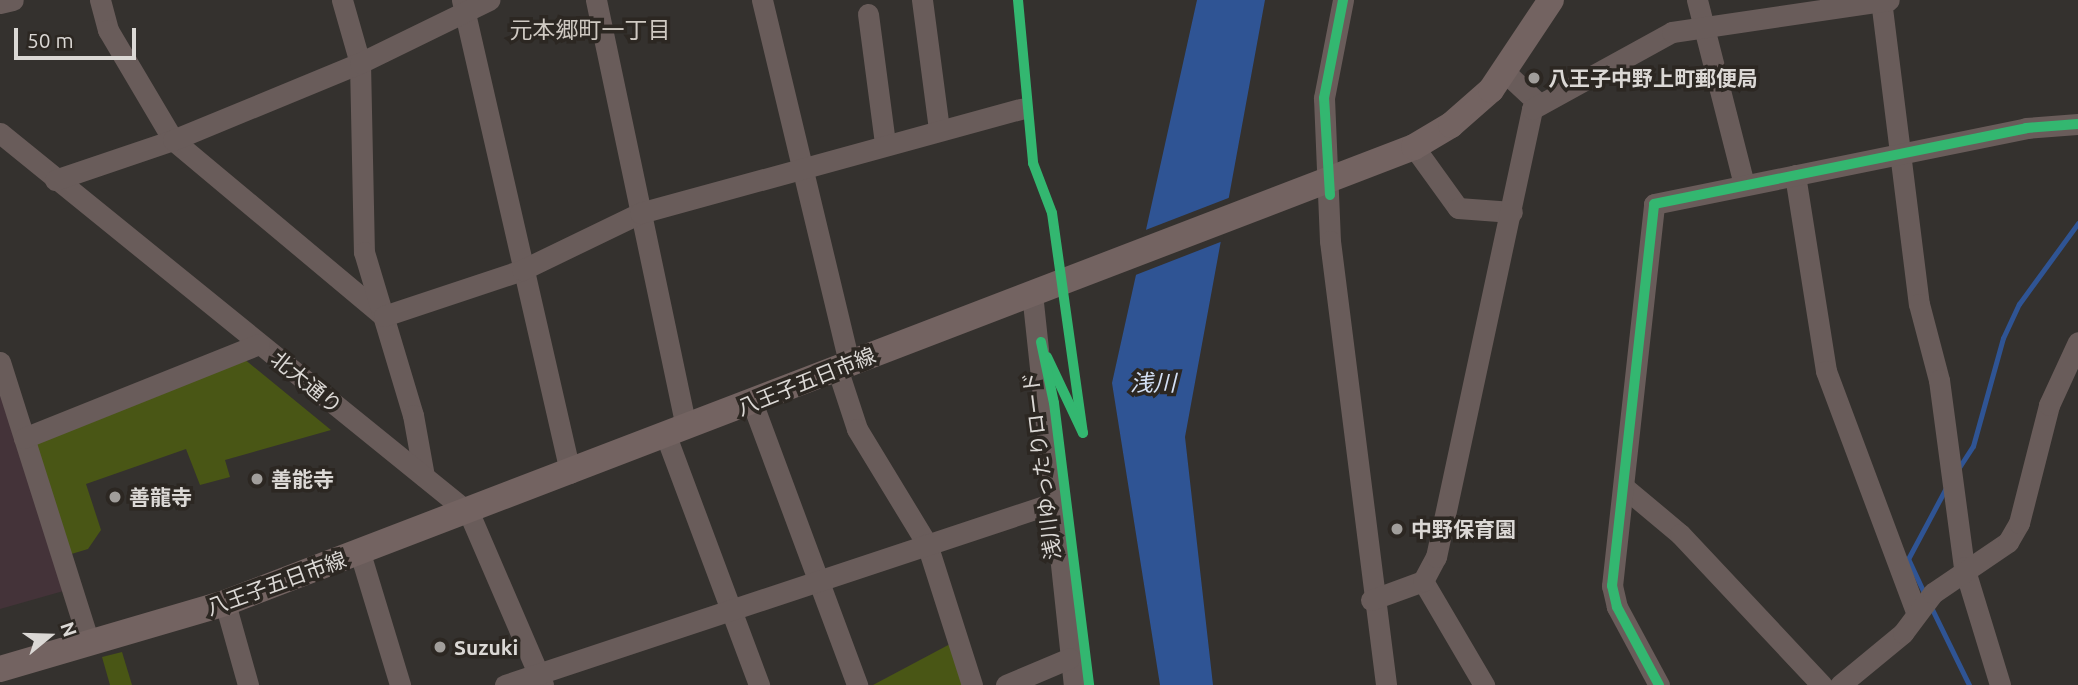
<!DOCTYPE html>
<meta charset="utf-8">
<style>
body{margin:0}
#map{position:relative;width:2078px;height:685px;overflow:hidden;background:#34312e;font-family:Ubuntu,"Noto Sans JP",sans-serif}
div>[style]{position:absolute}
.education>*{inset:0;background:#443339}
.green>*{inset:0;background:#495615}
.water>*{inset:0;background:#2f5494}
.pier>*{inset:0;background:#34312e}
.stream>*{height:5px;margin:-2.5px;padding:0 2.5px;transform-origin:2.5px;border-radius:2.5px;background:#2f5494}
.minor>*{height:21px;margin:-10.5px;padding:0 10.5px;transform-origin:10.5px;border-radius:10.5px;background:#695c5a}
.major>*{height:26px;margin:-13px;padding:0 13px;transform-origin:13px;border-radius:13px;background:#736361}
.cycleway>*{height:10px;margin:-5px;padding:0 5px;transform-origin:5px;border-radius:5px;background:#33b770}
.dots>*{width:19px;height:19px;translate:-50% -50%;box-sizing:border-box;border:4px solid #2c2722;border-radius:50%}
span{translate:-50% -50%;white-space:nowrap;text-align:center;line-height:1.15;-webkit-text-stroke:7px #2c2722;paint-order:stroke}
.poi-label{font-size:21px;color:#dbd8d5;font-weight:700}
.left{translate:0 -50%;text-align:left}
.street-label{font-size:21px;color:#dbd8d5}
.neighbourhood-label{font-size:23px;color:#cfc9c2}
.water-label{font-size:23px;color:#d3dff4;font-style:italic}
.north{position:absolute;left:14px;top:601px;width:70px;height:70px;-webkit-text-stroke:5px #2c2722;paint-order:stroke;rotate:71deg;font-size:19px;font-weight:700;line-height:28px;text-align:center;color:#dbd8d5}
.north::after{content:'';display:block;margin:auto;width:24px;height:32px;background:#dbd8d5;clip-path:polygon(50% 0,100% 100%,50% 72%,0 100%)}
.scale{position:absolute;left:14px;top:28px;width:122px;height:32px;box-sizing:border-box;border:4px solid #dbd8d5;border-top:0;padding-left:9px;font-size:21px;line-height:24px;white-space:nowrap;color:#dbd8d5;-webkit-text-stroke:5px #2c2722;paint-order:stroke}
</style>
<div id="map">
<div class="education">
<div style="clip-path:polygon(0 381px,67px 590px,0 609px)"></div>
</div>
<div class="green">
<div style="clip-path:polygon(243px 358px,331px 430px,225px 460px,230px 477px,200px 485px,186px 449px,86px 484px,101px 530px,88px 549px,68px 555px,33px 452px,39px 438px)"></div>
<div style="clip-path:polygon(952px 643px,965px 685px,873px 685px)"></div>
<div style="clip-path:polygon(122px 652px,132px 685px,110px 685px,102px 657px)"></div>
</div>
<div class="water">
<div style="clip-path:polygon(1197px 0,1265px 0,1185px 437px,1213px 685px,1160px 685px,1112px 383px)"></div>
</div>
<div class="pier">
<div style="clip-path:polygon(1231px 197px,1223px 241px,1133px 276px,1143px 231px)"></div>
</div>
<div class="stream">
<div style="left:1958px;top:469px;width:27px;rotate:-57deg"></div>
<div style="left:1973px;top:446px;width:112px;rotate:-74.5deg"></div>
<div style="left:2003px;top:338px;width:38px;rotate:-65deg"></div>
<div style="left:2019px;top:304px;width:100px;rotate:-53.9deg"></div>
<div style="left:1925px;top:595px;width:40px;rotate:-115deg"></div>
<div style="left:1908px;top:559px;width:83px;rotate:-61.9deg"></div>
<div style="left:1931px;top:607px;width:87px;rotate:64deg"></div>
</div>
<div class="minor">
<div style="left:100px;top:0;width:31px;rotate:75deg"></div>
<div style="left:108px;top:30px;width:128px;rotate:59.4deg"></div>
<div style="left:173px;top:140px;width:273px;rotate:39.9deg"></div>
<div style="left:342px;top:0;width:66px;rotate:74.1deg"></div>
<div style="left:360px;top:63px;width:189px;rotate:88.8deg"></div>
<div style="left:364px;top:252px;width:170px;rotate:73.3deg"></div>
<div style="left:413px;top:415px;width:62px;rotate:79.8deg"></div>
<div style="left:462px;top:0;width:485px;rotate:77.1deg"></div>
<div style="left:596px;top:0;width:437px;rotate:78.1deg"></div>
<div style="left:762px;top:0;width:372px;rotate:76.5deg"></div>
<div style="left:922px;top:0;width:130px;rotate:82.5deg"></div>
<div style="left:1343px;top:0;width:100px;rotate:101deg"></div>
<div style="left:1324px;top:98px;width:143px;rotate:87.6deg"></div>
<div style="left:1330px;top:241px;width:448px;rotate:82.8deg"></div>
<div style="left:1697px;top:0;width:191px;rotate:75.7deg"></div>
<div style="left:1881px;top:0;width:306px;rotate:82.9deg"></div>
<div style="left:1919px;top:304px;width:79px;rotate:75.3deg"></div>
<div style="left:1939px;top:380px;width:189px;rotate:82.4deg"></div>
<div style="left:1964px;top:567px;width:123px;rotate:73deg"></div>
<div style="left:0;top:3px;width:13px;rotate:-13deg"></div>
<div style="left:868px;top:14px;width:131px;rotate:82.5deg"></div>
<div style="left:1506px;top:73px;width:44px;rotate:43.2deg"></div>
<div style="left:0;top:133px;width:604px;rotate:39.02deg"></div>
<div style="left:469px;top:513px;width:187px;rotate:66.7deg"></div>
<div style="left:1414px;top:147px;width:75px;rotate:54.2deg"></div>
<div style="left:1458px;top:208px;width:54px;rotate:4.2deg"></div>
<div style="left:1795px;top:175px;width:198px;rotate:81deg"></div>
<div style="left:1826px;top:371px;width:259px;rotate:69.5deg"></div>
<div style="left:55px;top:180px;width:125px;rotate:-18.7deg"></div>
<div style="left:173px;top:140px;width:202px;rotate:-22.4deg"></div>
<div style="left:360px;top:63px;width:144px;rotate:-26deg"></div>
<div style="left:1032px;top:293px;width:394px;rotate:83.9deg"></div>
<div style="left:384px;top:316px;width:145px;rotate:-18.4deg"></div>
<div style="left:522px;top:270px;width:131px;rotate:-25.8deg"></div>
<div style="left:640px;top:213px;width:395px;rotate:-15.3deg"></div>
<div style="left:0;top:362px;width:294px;rotate:72.4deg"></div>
<div style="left:837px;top:368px;width:64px;rotate:71.8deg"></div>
<div style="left:857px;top:429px;width:135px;rotate:58.7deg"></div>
<div style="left:927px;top:544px;width:148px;rotate:72.3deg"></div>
<div style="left:752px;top:402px;width:302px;rotate:69.6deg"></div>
<div style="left:666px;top:436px;width:266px;rotate:69.5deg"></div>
<div style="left:24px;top:438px;width:253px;rotate:-21.8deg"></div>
<div style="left:1625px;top:488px;width:72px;rotate:39.9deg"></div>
<div style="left:1680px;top:534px;width:207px;rotate:46.8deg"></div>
<div style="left:360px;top:553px;width:138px;rotate:73.1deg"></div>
<div style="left:1423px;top:581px;width:121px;rotate:59.6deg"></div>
<div style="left:1371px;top:600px;width:55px;rotate:-20.1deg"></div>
<div style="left:1423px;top:581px;width:27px;rotate:-62deg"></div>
<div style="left:1436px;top:557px;width:458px;rotate:-77.9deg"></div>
<div style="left:1532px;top:109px;width:160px;rotate:-28.8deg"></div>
<div style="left:1672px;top:32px;width:219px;rotate:-8.4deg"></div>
<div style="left:225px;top:603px;width:85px;rotate:74.3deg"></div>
<div style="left:505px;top:685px;width:577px;rotate:-18.37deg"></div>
<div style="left:1006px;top:685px;width:69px;rotate:-22.9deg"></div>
<div style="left:1659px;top:685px;width:89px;rotate:-118.3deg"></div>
<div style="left:1617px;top:607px;width:22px;rotate:-103deg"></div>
<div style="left:1612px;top:586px;width:384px;rotate:-83.7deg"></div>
<div style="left:1654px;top:204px;width:380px;rotate:-11.5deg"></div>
<div style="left:2026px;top:128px;width:52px;rotate:-4.4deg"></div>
<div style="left:1840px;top:685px;width:82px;rotate:-39.5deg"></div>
<div style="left:1903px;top:633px;width:50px;rotate:-53.1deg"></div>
<div style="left:1933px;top:593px;width:91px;rotate:-34.2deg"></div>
<div style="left:2008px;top:542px;width:22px;rotate:-60deg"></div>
<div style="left:2019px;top:523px;width:122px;rotate:-75.7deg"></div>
<div style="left:2049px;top:405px;width:69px;rotate:-65.3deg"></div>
</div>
<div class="major">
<div style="left:0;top:669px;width:234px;rotate:-16.3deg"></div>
<div style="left:225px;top:603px;width:1273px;rotate:-20.98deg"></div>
<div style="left:1414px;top:147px;width:43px;rotate:-30.7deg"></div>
<div style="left:1451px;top:125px;width:53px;rotate:-41.2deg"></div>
<div style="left:1491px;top:90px;width:108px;rotate:-56.3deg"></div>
</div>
<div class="cycleway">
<div style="left:1018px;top:0;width:164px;rotate:84.7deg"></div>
<div style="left:1033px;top:163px;width:53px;rotate:69.2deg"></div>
<div style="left:1052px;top:213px;width:222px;rotate:82deg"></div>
<div style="left:1083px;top:433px;width:84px;rotate:-115.3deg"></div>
<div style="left:1330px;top:195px;width:97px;rotate:-93.5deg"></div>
<div style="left:1324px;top:98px;width:100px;rotate:-79deg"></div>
<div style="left:1041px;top:342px;width:62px;rotate:78deg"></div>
<div style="left:1054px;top:403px;width:284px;rotate:82.9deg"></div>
<div style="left:1659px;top:685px;width:89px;rotate:-118.3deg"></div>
<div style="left:1617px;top:607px;width:22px;rotate:-103deg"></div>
<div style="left:1612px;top:586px;width:384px;rotate:-83.7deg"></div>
<div style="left:1654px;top:204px;width:380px;rotate:-11.5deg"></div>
<div style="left:2026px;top:128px;width:52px;rotate:-4.4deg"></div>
</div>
<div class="dots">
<div style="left:1534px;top:78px;background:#a19e9b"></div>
<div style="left:257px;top:479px;background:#a19e9b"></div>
<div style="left:115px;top:497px;background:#a19e9b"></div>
<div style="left:1397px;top:529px;background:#a19e9b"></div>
<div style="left:440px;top:647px;background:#a19e9b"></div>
</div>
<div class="poi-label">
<span class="left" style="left:1548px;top:78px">八王子中野上町郵便局</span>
<span class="left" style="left:271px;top:479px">善能寺</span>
<span class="left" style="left:129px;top:497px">善龍寺</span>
<span class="left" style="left:1411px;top:529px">中野保育園</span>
<span class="left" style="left:454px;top:647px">Suzuki</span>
</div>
<div class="street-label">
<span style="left:806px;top:381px;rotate:-22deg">八王子五日市線</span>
<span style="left:307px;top:382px;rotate:39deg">北大通り</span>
<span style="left:1041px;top:466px;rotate:-97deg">浅川ゆったりロード</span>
<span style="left:276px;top:583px;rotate:-20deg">八王子五日市線</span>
</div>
<div class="neighbourhood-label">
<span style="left:590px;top:30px">元本郷町一丁目</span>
</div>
<div class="water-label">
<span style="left:1153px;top:383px">浅川</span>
</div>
<div class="north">N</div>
<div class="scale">50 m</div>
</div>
